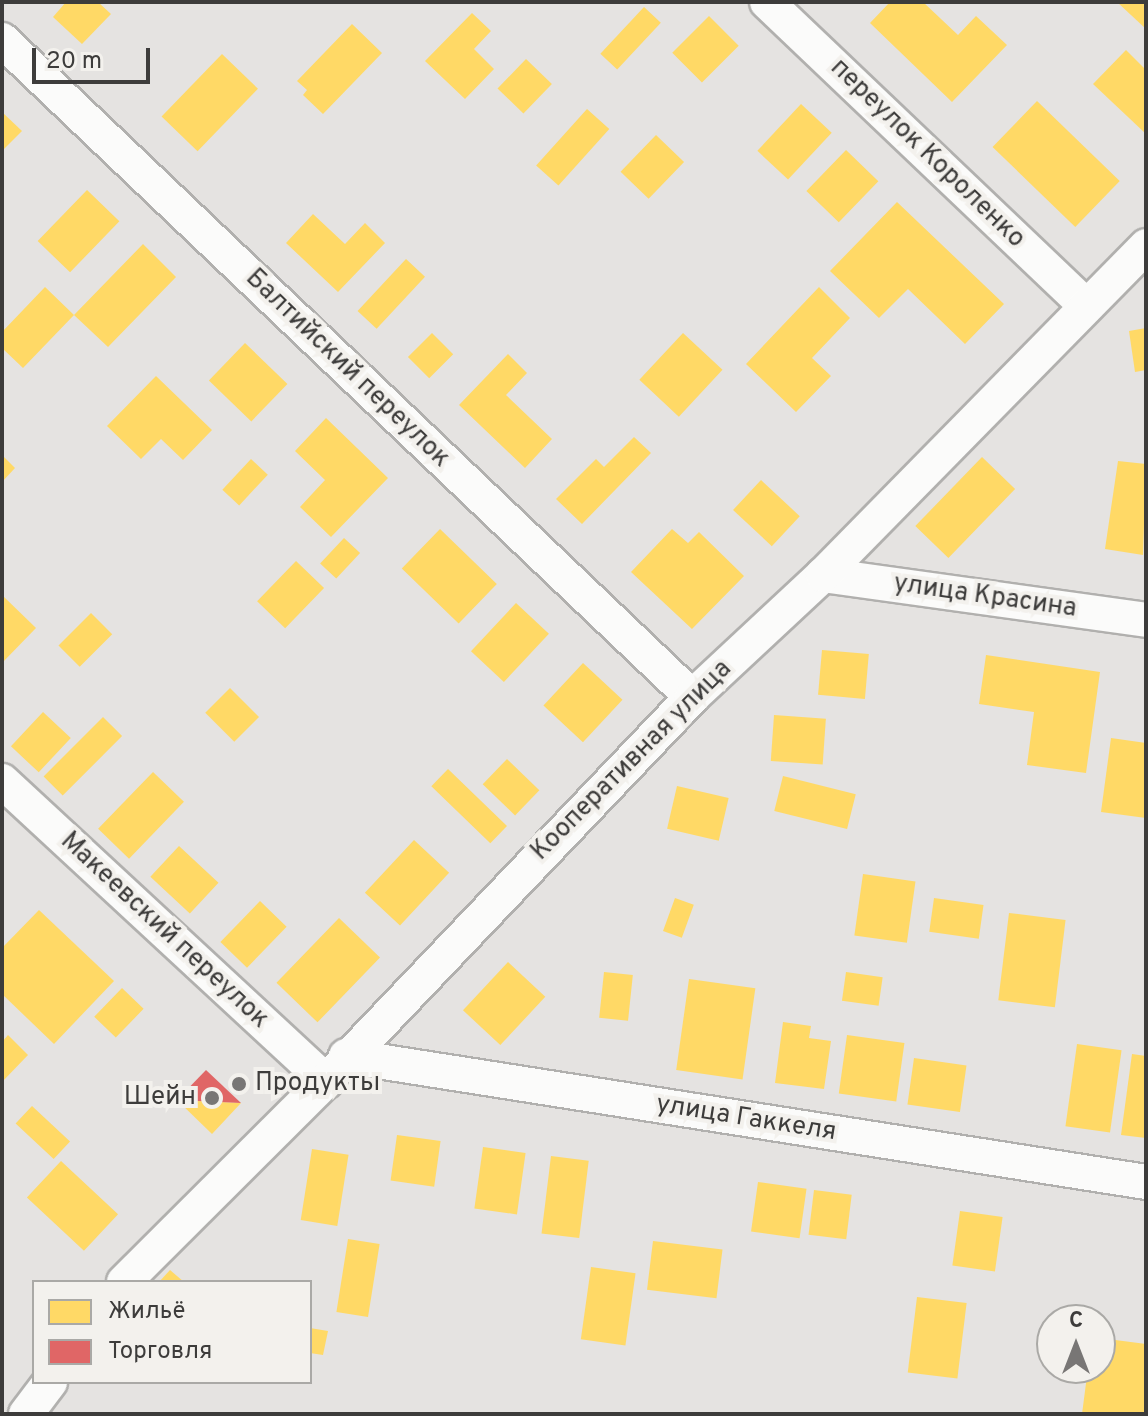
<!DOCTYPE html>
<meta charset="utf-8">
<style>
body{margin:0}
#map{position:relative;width:1148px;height:1416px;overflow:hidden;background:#e5e3e1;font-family:Overpass,sans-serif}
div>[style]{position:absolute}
.homes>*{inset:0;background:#ffd966;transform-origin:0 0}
.shops>*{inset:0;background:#e06666}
.roads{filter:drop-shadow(2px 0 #b1b0ae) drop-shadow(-2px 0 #b1b0ae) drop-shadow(0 2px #b1b0ae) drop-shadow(0 -2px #b1b0ae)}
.street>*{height:34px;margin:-17px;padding:0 17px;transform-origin:17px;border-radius:17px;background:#fbfbfa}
.dots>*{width:22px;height:22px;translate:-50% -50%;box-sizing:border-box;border:4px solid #f3f1ed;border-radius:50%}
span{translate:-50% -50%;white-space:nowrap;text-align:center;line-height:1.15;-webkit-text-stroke:8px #f3f1ed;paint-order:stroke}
.street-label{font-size:26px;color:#3d3c3b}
.poi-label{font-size:26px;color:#3d3c3b}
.left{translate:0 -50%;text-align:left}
.right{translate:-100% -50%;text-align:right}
.frame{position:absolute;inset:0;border:4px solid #3d3c3b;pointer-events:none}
.legend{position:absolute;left:32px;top:1280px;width:280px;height:104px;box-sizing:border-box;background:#f3f1ed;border:2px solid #aaa9a6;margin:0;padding:10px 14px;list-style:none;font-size:24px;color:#3d3c3b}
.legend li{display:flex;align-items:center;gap:16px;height:40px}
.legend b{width:40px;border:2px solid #aaa9a6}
.north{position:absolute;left:1036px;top:1304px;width:80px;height:80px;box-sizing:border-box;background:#f3f1ed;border:2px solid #aaa9a6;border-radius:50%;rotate:0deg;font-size:22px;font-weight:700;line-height:32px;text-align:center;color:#3d3c3b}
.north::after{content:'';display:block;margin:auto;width:28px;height:36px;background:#787675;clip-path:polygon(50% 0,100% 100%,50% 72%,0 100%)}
.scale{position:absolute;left:32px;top:48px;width:118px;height:36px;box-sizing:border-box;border:4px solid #3d3c3b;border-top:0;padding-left:10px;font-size:24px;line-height:28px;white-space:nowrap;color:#3d3c3b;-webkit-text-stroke:6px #f3f1ed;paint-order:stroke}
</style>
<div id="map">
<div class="homes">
<div style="clip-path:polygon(66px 2px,98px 2px,111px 14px,82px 44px,53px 17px)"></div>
<div style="clip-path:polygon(890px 2px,923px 2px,958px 35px,976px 16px,1007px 45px,952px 102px,870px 23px)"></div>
<div style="clip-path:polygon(1117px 2px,1146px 2px,1146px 29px)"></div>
<div style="left:644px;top:7px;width:23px;height:64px;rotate:43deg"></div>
<div style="clip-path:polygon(472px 13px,491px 31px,474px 49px,494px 69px,465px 99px,425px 61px)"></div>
<div style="left:709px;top:16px;width:42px;height:52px;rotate:45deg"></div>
<div style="clip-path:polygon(352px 24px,382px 53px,323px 114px,303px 95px,307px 90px,297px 81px)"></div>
<div style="clip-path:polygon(1126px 50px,1146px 70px,1146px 134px,1093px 84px)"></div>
<div style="left:222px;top:54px;width:50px;height:87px;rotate:44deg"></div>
<div style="left:526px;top:59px;width:36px;height:41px;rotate:44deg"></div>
<div style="left:1037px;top:101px;width:115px;height:64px;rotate:44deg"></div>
<div style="left:801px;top:104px;width:42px;height:64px;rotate:43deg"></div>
<div style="left:587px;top:109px;width:30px;height:76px;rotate:42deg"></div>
<div style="clip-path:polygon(2px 112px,22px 131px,2px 151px)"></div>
<div style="left:656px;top:135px;width:39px;height:51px;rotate:44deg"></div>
<div style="left:846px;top:150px;width:45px;height:57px;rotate:44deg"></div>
<div style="left:87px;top:190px;width:45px;height:71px;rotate:44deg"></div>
<div style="clip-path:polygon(897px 202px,1004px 304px,965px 344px,908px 289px,879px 318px,830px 271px)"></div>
<div style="clip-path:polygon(313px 214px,345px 244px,365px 223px,385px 243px,338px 292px,286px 243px)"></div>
<div style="clip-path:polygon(143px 244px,176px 277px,108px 347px,74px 315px,23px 368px,2px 348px,2px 332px,45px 287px,74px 315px)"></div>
<div style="left:406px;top:259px;width:26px;height:71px;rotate:43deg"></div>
<div style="clip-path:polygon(819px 287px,850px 318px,812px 358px,831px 376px,796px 412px,746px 364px)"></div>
<div style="clip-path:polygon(1146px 328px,1146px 370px,1135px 372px,1129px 331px)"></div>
<div style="left:432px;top:333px;width:30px;height:34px;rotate:45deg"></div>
<div style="left:683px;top:333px;width:54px;height:64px;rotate:43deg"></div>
<div style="left:245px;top:343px;width:59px;height:52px;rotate:44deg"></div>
<div style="clip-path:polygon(508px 354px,527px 373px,506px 395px,552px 439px,525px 468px,459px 405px)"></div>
<div style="clip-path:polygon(156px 376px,212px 430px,183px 460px,161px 439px,141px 459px,107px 426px)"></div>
<div style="clip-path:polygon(326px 418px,388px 478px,331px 537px,300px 507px,325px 480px,295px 451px)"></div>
<div style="clip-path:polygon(634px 437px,651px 453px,582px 524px,556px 499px,596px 459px,604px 467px)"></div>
<div style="clip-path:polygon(2px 455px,15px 468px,2px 482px)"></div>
<div style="left:982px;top:457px;width:46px;height:96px;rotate:44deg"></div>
<div style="left:251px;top:459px;width:23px;height:42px;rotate:43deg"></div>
<div style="clip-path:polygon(1118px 461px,1146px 464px,1143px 555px,1105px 549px)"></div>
<div style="left:761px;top:480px;width:53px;height:41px;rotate:43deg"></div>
<div style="left:440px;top:529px;width:79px;height:55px;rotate:44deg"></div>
<div style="clip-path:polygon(672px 529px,688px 543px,699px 532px,744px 576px,692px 629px,631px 572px)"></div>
<div style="left:344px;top:538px;width:22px;height:35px;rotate:43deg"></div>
<div style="left:296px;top:561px;width:39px;height:56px;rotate:44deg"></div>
<div style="clip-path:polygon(2px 595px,36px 628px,2px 663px)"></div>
<div style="left:516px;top:603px;width:45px;height:66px;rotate:43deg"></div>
<div style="left:91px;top:613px;width:30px;height:46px;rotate:45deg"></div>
<div style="left:822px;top:650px;width:47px;height:45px;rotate:5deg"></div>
<div style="clip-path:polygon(986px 655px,1100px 672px,1086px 773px,1027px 765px,1034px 712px,979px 704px)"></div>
<div style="left:583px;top:663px;width:54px;height:58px;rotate:43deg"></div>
<div style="left:230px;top:688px;width:41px;height:35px;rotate:45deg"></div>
<div style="left:43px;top:712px;width:38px;height:47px;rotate:43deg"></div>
<div style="left:774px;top:715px;width:52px;height:46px;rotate:4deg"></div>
<div style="left:103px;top:717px;width:27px;height:84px;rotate:45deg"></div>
<div style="clip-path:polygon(1111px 738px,1146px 743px,1146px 818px,1101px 812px)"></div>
<div style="left:507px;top:759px;width:45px;height:35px;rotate:44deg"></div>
<div style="left:448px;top:769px;width:82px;height:24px;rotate:44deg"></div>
<div style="left:153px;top:772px;width:43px;height:79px;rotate:44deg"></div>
<div style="left:783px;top:776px;width:75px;height:36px;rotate:14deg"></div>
<div style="left:677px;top:786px;width:53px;height:44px;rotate:13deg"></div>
<div style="left:414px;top:840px;width:48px;height:72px;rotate:43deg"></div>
<div style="left:179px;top:846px;width:54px;height:42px;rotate:43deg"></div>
<div style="left:863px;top:874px;width:53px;height:62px;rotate:8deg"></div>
<div style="left:675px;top:898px;width:20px;height:35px;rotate:20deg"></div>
<div style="left:934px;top:898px;width:50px;height:34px;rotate:8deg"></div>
<div style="left:260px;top:901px;width:37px;height:57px;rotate:44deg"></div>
<div style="clip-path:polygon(39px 910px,114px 981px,54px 1044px,2px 994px,2px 948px)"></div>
<div style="left:1009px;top:913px;width:57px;height:88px;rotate:7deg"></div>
<div style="left:339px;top:918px;width:57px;height:90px;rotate:44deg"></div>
<div style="left:508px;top:962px;width:51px;height:66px;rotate:43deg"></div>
<div style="left:604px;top:972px;width:29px;height:46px;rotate:6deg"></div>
<div style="left:846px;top:972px;width:37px;height:29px;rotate:8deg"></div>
<div style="left:689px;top:979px;width:67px;height:92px;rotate:8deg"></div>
<div style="left:122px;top:988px;width:30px;height:40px;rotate:44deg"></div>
<div style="clip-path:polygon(783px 1022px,811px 1026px,809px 1038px,831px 1041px,824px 1089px,775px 1083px)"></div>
<div style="clip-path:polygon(8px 1035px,28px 1055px,2px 1082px,2px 1042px)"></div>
<div style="left:847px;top:1035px;width:58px;height:59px;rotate:8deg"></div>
<div style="left:1077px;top:1044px;width:45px;height:83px;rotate:8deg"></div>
<div style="clip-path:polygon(1132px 1054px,1146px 1056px,1146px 1138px,1121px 1135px)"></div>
<div style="left:914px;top:1058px;width:53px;height:47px;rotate:8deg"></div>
<div style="clip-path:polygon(177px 1100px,241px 1103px,212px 1134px)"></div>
<div style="left:32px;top:1106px;width:52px;height:24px;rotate:43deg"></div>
<div style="left:397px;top:1135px;width:44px;height:46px;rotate:8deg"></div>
<div style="left:483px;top:1147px;width:43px;height:62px;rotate:8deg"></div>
<div style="left:312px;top:1149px;width:37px;height:72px;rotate:9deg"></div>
<div style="left:551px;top:1156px;width:38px;height:78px;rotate:7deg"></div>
<div style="left:61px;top:1161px;width:78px;height:50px;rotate:43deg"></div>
<div style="left:758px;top:1182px;width:49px;height:50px;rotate:8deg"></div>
<div style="left:814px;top:1190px;width:38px;height:45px;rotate:7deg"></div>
<div style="left:960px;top:1211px;width:43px;height:55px;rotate:8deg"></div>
<div style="left:348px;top:1239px;width:32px;height:74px;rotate:9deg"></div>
<div style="left:653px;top:1241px;width:70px;height:49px;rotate:7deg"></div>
<div style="left:591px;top:1267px;width:45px;height:73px;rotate:8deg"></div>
<div style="clip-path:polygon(170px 1270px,184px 1282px,159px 1282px)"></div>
<div style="left:917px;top:1297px;width:50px;height:76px;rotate:7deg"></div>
<div style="clip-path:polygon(310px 1328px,328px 1331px,323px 1355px,310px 1353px)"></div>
<div style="clip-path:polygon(1100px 1338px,1146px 1344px,1144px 1414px,1082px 1414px,1088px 1368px,1100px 1368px)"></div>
</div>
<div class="shops">
<div style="clip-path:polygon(206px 1070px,241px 1103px,177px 1100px)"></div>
<div style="clip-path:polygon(239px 1078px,245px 1084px,239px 1090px,233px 1085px)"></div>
</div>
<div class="roads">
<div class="street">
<div style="left:767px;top:2px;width:441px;rotate:43.6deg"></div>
<div style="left:2px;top:40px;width:953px;rotate:43.6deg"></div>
<div style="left:823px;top:575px;width:326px;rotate:7.9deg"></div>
<div style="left:2px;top:781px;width:442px;rotate:42.8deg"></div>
<div style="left:346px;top:1056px;width:810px;rotate:8.95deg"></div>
<div style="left:124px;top:1282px;width:285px;rotate:-44.9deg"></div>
<div style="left:326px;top:1081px;width:530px;rotate:-46.37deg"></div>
<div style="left:692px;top:697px;width:179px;rotate:-43deg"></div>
<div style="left:823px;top:575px;width:461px;rotate:-45.5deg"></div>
<div style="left:26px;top:1414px;width:40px;rotate:-53deg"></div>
</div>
</div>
<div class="dots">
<div style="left:239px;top:1084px;background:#787675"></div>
<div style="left:212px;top:1098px;background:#787675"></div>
</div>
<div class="street-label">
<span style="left:927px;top:154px;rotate:44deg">переулок Короленко</span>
<span style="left:347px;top:369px;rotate:44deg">Балтийский переулок</span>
<span style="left:985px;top:597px;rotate:8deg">улица Красина</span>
<span style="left:632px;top:761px;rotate:-45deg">Кооперативная улица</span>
<span style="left:164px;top:931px;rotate:43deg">Макеевский переулок</span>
<span style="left:746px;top:1119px;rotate:9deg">улица Гаккеля</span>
</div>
<div class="poi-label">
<span class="left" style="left:255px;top:1084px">Продукты</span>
<span class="right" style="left:196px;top:1098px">Шейн</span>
</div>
<div class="frame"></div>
<ul class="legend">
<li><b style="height:22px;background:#ffd966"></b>Жильё</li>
<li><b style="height:22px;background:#e06666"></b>Торговля</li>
</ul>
<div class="north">С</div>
<div class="scale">20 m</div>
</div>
